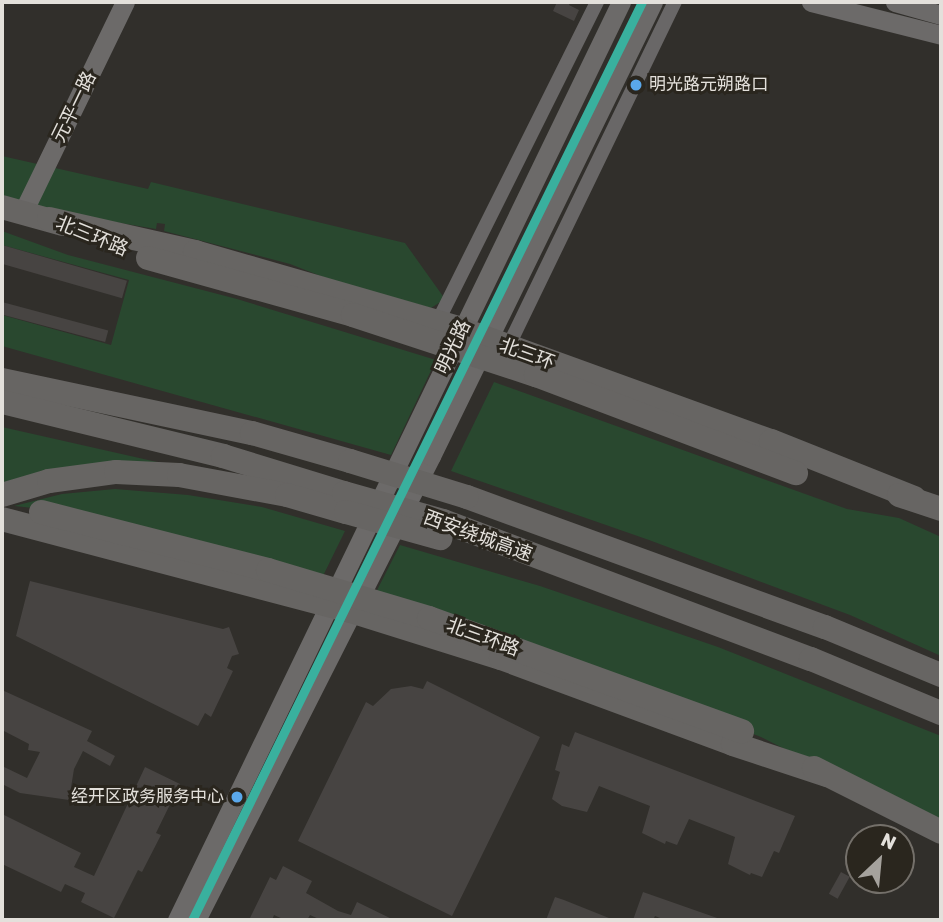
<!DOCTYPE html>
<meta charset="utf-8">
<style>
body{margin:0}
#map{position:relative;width:943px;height:922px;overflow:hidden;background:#312f2b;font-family:Rubik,"Noto Sans SC",sans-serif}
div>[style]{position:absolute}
.green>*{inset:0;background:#29482f}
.building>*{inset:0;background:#474442;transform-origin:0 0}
.street>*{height:14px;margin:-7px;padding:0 7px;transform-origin:7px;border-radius:7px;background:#696767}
.secondary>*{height:19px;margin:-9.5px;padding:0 9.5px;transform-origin:9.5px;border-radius:9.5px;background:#6c6a69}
.highway>*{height:24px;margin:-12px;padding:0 12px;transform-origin:12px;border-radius:12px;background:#676563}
.highway-bridge>*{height:24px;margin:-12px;padding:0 12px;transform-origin:12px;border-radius:12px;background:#676563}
.metro-1>*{height:9px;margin:-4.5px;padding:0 4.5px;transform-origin:4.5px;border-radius:4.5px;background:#39b09e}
.dots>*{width:19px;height:19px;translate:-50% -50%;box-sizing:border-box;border:4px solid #2a261e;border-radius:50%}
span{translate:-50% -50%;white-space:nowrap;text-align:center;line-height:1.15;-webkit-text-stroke:6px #2a261e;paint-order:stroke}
.bus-label{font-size:17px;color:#e3e0db}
.left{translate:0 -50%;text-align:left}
.right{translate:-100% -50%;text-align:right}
.street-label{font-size:19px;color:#e3e0db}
.frame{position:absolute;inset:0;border:4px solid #e3e0db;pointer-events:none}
.north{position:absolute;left:845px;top:824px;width:70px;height:70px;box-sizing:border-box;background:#2a261e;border:2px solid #74706a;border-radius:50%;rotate:26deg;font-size:19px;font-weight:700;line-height:28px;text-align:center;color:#e3e0db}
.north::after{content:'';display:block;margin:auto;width:24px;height:32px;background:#a5a29d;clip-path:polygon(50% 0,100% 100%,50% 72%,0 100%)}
</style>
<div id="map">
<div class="green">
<div style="clip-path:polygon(2px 156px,148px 189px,151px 182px,405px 243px,445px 299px,431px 308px,331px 280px,290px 264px,164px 231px,165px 224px,157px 223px,156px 229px,2px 203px)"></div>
<div style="clip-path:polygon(2px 231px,68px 255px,237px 299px,436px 360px,391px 455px,2px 346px,2px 315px,111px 345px,129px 280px,2px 245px)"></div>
<div style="clip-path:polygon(494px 382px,847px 509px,899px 518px,941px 537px,941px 656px,850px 615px,649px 540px,451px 471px)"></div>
<div style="clip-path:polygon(2px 427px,188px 469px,2px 490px)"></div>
<div style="clip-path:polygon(115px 489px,188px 495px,262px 507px,345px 531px,320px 582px,43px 509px,14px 506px,62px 494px)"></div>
<div style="clip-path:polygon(400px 545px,540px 586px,718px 647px,941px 736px,941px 828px,761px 737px,658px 697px,372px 600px)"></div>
</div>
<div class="building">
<div style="clip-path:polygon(557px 2px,570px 2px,569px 5px,579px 10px,574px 21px,553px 11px)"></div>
<div style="left:2px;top:245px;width:130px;height:18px;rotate:16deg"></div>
<div style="left:2px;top:302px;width:110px;height:12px;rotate:15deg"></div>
<div style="clip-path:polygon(30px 581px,223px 629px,229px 627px,239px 654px,232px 656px,227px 668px,233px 671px,211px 717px,205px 713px,198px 726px,16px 636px)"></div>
<div style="clip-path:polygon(427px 681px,540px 737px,452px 916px,298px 841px,366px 702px,373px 706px,391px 689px,411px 686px,423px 689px)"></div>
<div style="clip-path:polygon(2px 690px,92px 731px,87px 741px,115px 756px,110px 766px,83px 751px,74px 769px,69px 800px,20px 793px,2px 784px,2px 766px,27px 778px,40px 752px,28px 750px,29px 744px,2px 730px)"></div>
<div style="clip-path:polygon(575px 732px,795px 816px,779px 853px,774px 851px,762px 877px,751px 873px,750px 875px,728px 864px,735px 837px,689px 819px,677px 845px,666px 841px,665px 844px,642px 833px,650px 806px,599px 786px,587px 812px,562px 806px,552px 799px,560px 772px,555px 770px,562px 744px,569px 747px)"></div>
<div style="clip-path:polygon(145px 767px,180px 784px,156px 833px,161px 835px,142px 872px,138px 870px,114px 918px,81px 902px,85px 893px,65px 884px,61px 892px,2px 864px,2px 814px,81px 853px,74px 867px,94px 876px)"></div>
<div style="clip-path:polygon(283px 866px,312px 881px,306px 893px,338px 911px,351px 915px,357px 902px,394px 920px,321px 920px,310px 915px,307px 920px,285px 920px,274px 915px,272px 920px,249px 920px,270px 877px,276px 880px)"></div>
<div style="left:841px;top:872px;width:10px;height:25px;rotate:29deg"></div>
<div style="clip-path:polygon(643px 892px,720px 919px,720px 920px,665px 920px,655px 916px,653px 920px,633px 920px)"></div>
<div style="clip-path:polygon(555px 897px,564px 900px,614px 920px,546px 920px)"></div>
</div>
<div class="street">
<div style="left:437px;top:323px;width:359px;rotate:-63.5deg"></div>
<div style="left:508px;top:347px;width:383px;rotate:-64.2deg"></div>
</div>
<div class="secondary">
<div style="left:811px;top:2px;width:134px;rotate:14.2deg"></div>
<div style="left:895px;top:2px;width:48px;rotate:15.8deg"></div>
<div style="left:23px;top:212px;width:233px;rotate:-64.1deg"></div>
<div style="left:177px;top:920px;width:1020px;rotate:-64.19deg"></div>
<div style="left:196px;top:920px;width:520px;rotate:-63.14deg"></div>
<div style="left:431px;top:456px;width:505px;rotate:-63.94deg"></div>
</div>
<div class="highway">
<div style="left:2px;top:207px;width:63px;rotate:15.6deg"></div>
<div style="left:49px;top:219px;width:150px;rotate:12.7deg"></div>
<div style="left:195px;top:252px;width:277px;rotate:16.1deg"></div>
<div style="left:461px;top:329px;width:330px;rotate:19.9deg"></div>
<div style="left:771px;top:441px;width:154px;rotate:21.7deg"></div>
<div style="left:2px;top:380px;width:256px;rotate:12deg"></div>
<div style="left:252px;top:433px;width:102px;rotate:15.9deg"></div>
<div style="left:2px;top:402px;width:228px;rotate:13.7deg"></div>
<div style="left:223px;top:456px;width:127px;rotate:17deg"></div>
<div style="left:2px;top:495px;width:49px;rotate:-16.6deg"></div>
<div style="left:49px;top:481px;width:68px;rotate:-7.7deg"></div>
<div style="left:116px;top:472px;width:63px;rotate:2.7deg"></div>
<div style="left:179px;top:475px;width:110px;rotate:10.5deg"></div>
<div style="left:287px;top:495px;width:61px;rotate:16.1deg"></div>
<div style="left:899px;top:495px;width:44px;rotate:18.4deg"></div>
<div style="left:467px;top:497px;width:381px;rotate:20deg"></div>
<div style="left:825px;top:627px;width:126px;rotate:22.5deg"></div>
<div style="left:2px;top:519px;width:361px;rotate:14.8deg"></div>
<div style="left:351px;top:611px;width:157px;rotate:17.4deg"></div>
<div style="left:501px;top:658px;width:247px;rotate:20.3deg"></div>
<div style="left:733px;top:744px;width:99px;rotate:18.3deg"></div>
<div style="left:443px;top:521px;width:393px;rotate:20.6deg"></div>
<div style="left:811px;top:659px;width:141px;rotate:22.6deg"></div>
<div style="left:814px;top:768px;width:142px;rotate:26.7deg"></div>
</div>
<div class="highway-bridge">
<div style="left:148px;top:258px;width:213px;rotate:15.5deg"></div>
<div style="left:353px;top:315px;width:193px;rotate:18.2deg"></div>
<div style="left:536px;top:375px;width:278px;rotate:20.7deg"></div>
<div style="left:350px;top:461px;width:122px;rotate:17.1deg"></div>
<div style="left:344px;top:493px;width:103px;rotate:15.8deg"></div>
<div style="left:41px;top:512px;width:234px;rotate:14.3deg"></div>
<div style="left:268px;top:570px;width:168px;rotate:16.6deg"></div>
<div style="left:429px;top:618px;width:333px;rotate:19.9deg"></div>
<div style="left:346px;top:512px;width:98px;rotate:15.5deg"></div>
</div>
<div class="metro-1">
<div style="left:192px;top:920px;width:1022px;rotate:-63.89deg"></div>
</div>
<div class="dots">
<div style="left:636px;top:85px;background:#5aa8eb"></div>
<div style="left:237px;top:797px;background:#5aa8eb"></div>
</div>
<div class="bus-label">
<span class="left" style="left:649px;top:85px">明光路元朔路口</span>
<span class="right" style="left:224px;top:797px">经开区政务服务中心</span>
</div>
<div class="street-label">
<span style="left:74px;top:107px;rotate:-64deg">元平一路</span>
<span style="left:92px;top:236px;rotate:22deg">北三环路</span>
<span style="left:453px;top:347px;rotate:-65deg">明光路</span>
<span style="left:527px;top:354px;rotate:20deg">北三环</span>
<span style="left:478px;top:536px;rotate:20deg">西安绕城高速</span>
<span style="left:483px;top:637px;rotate:20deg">北三环路</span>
</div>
<div class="frame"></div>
<div class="north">N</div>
</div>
